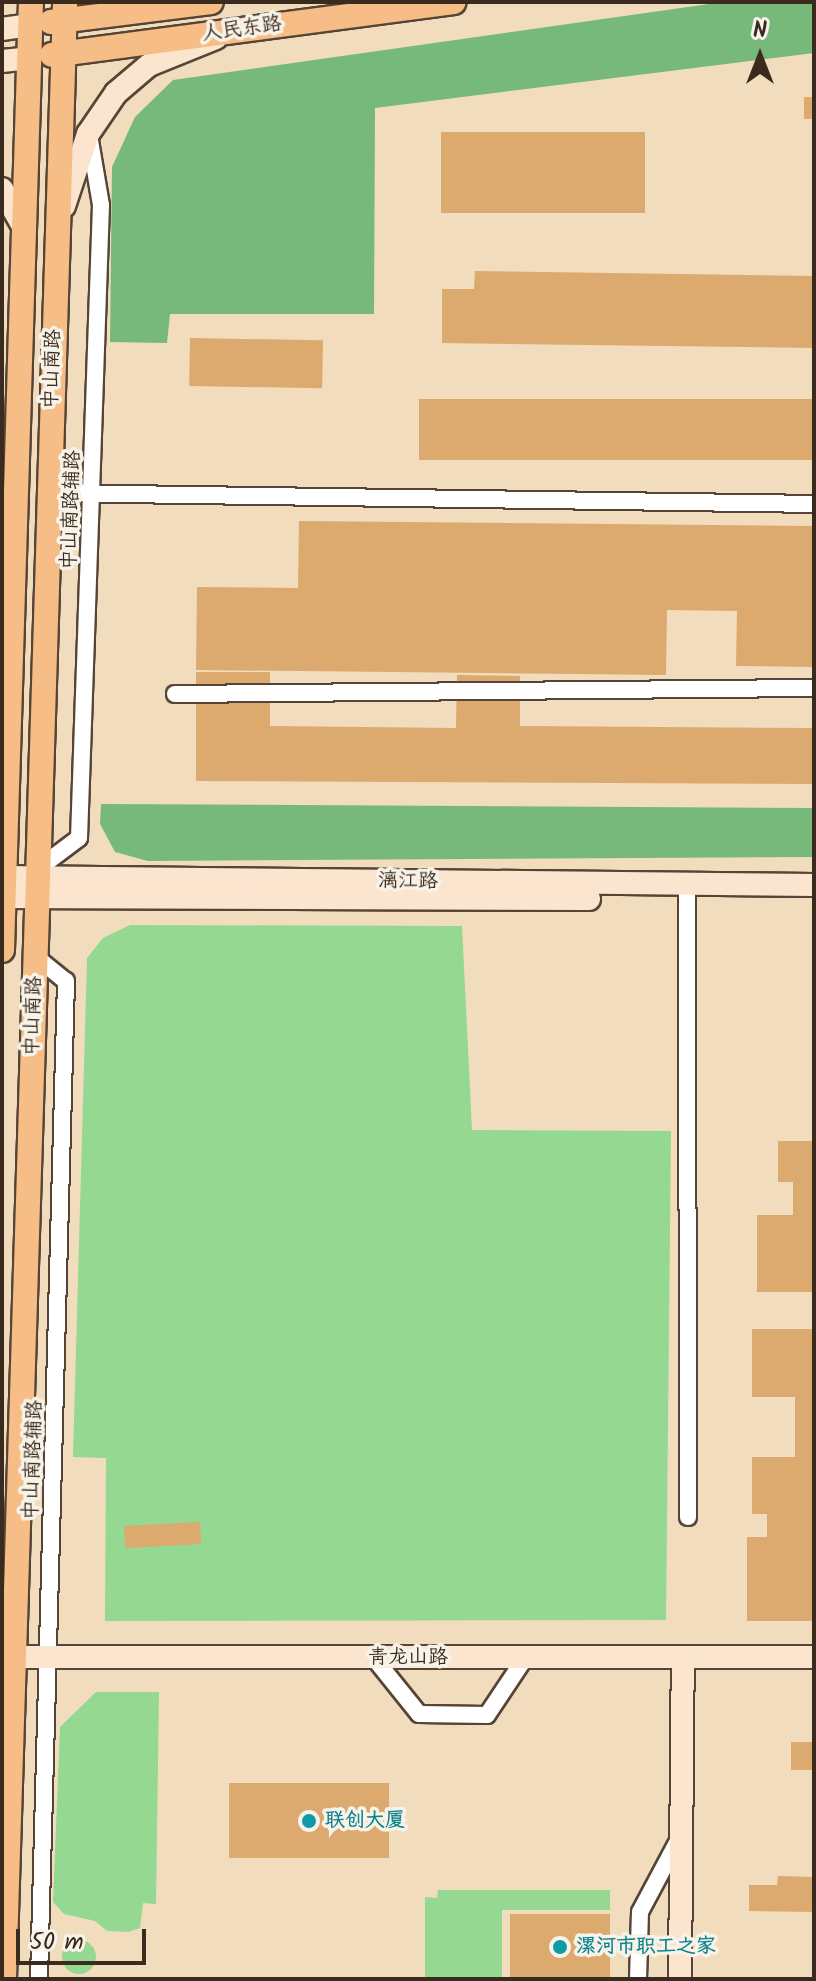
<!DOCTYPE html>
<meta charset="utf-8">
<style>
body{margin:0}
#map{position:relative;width:816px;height:1981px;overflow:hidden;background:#f2dcbe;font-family:Kalam,"LXGW WenKai TC",sans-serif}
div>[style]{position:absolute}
.green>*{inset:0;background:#94d891}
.round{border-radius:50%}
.forest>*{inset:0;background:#77b87b}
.building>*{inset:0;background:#dca96e;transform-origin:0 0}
.roads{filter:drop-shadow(2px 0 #564536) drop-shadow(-2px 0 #564536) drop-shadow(0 2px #564536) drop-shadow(0 -2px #564536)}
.street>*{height:16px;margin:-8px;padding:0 8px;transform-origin:8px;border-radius:8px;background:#fff}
.secondary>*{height:22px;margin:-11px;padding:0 11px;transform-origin:11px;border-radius:11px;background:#fbe5cf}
.primary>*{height:24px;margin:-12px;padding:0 12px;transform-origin:12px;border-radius:12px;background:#f6be86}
.dots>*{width:22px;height:22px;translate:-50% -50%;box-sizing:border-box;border:4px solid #f7f3e8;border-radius:50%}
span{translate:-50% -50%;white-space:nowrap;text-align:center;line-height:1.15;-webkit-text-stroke:7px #f7f3e8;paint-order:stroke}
.street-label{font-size:20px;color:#3b2a1e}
.culture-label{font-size:20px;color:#0d838f;font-weight:700}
.left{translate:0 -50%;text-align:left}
.frame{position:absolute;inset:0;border:4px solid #3b2a1e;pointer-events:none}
.north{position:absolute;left:720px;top:16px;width:80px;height:80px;-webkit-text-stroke:6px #f7f3e8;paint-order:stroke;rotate:0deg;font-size:22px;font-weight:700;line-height:32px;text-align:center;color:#3b2a1e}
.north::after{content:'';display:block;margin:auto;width:28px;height:36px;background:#3b2a1e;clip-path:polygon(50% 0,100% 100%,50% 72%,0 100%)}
.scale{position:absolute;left:16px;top:1929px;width:130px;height:36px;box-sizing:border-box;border:4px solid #3b2a1e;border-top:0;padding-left:10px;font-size:24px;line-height:28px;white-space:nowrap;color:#3b2a1e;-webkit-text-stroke:6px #f7f3e8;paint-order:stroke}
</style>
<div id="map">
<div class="green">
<div style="clip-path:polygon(130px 925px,462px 926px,472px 1130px,671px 1131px,666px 1620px,105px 1621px,106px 1458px,73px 1457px,87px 958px,103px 938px)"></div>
<div style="clip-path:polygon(96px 1692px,159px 1692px,156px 1904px,143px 1903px,140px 1928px,128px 1932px,107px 1931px,95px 1921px,64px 1914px,53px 1902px,60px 1727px)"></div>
<div style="clip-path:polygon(438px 1890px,610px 1890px,610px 1910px,502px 1910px,502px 1979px,425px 1979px,425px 1897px,437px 1898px)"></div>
<div class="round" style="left:62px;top:1940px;width:34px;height:34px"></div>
</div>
<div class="forest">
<div style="clip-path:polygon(723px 2px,814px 2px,814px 53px,375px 108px,374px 314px,170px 314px,167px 343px,110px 342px,112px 167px,135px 117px,173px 80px)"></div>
<div style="clip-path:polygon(101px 804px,814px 808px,814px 857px,148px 861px,115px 852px,100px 824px)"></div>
</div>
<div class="building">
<div style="left:804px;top:97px;width:10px;height:22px"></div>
<div style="left:441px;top:132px;width:204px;height:81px"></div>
<div style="clip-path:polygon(475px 271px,814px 276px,814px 348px,442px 343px,442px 289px,474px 289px)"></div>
<div style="left:190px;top:338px;width:133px;height:48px;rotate:1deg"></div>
<div style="left:419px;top:399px;width:395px;height:61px"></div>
<div style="clip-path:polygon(299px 521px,814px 526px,814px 667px,736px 666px,737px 611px,667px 610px,666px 675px,196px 670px,197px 587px,298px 588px)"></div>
<div style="clip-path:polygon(196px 672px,270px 672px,270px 726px,456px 728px,457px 675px,520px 676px,520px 726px,814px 728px,814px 784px,196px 781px)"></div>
<div style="clip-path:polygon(778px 1141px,814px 1141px,814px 1292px,757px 1292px,757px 1215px,793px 1215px,793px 1182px,778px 1182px)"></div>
<div style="clip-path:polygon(752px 1329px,814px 1329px,814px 1621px,747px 1621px,747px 1537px,767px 1537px,767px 1514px,752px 1514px,752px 1457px,795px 1457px,795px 1397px,752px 1397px)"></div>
<div style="left:200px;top:1522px;width:22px;height:76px;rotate:87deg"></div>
<div style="left:791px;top:1742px;width:23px;height:28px"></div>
<div style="left:229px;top:1783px;width:160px;height:75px"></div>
<div style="clip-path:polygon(778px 1876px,814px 1877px,814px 1912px,749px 1911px,749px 1885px,777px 1885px)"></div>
<div style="left:510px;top:1914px;width:100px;height:65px"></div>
</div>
<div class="roads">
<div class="street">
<div style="left:50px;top:493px;width:764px;rotate:0.82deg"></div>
<div style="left:175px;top:694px;width:639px;rotate:-0.54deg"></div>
<div style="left:39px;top:868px;width:50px;rotate:-36.9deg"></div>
<div style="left:79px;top:838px;width:633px;rotate:-88.01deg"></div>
<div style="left:101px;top:205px;width:71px;rotate:-99.7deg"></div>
<div style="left:687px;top:885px;width:632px;rotate:89.91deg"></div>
<div style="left:36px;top:957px;width:38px;rotate:39deg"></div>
<div style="left:66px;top:981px;width:998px;rotate:91.55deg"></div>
<div style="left:374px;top:1658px;width:72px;rotate:51.2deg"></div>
<div style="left:419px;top:1714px;width:68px;rotate:0.8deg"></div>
<div style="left:487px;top:1715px;width:69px;rotate:-56.3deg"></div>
<div style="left:638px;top:1979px;width:67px;rotate:-88.3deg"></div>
<div style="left:640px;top:1912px;width:83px;rotate:-61.9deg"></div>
</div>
<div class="secondary">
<div style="left:2px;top:29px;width:29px;rotate:-8deg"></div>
<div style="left:2px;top:61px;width:28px;rotate:-6deg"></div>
<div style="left:2px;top:189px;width:47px;rotate:60.7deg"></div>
<div style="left:64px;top:206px;width:76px;rotate:-71.6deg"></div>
<div style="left:88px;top:134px;width:50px;rotate:-55.7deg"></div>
<div style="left:116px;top:93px;width:43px;rotate:-40.3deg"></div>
<div style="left:149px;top:65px;width:72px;rotate:-21.9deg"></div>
<div style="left:2px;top:877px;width:812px;rotate:0.56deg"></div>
<div style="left:2px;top:897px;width:587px;rotate:0.2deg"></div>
<div style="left:2px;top:1657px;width:812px"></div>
<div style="left:680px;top:1979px;width:322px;rotate:-89.5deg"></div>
</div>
<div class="primary">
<div style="left:51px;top:22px;width:161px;rotate:-7.1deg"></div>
<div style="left:52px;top:55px;width:405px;rotate:-7.5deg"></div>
<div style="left:2px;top:950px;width:948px;rotate:-88.25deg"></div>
<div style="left:4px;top:1979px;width:1978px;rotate:-88.23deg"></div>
</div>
</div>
<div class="dots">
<div style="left:309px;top:1821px;background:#0f9aa8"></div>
<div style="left:560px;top:1947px;background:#0f9aa8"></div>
</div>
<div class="street-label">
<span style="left:242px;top:30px;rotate:-8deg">人民东路</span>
<span style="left:53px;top:369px;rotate:-88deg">中山南路</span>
<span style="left:72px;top:510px;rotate:-88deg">中山南路辅路</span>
<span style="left:408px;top:882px;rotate:1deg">漓江路</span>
<span style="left:34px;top:1016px;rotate:-88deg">中山南路</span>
<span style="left:34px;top:1460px;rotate:-88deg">中山南路辅路</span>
<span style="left:408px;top:1658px">青龙山路</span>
</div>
<div class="culture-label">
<span class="left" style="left:325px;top:1821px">联创大厦</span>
<span class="left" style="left:576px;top:1947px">漯河市职工之家</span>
</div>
<div class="frame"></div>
<div class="north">N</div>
<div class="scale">50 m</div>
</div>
